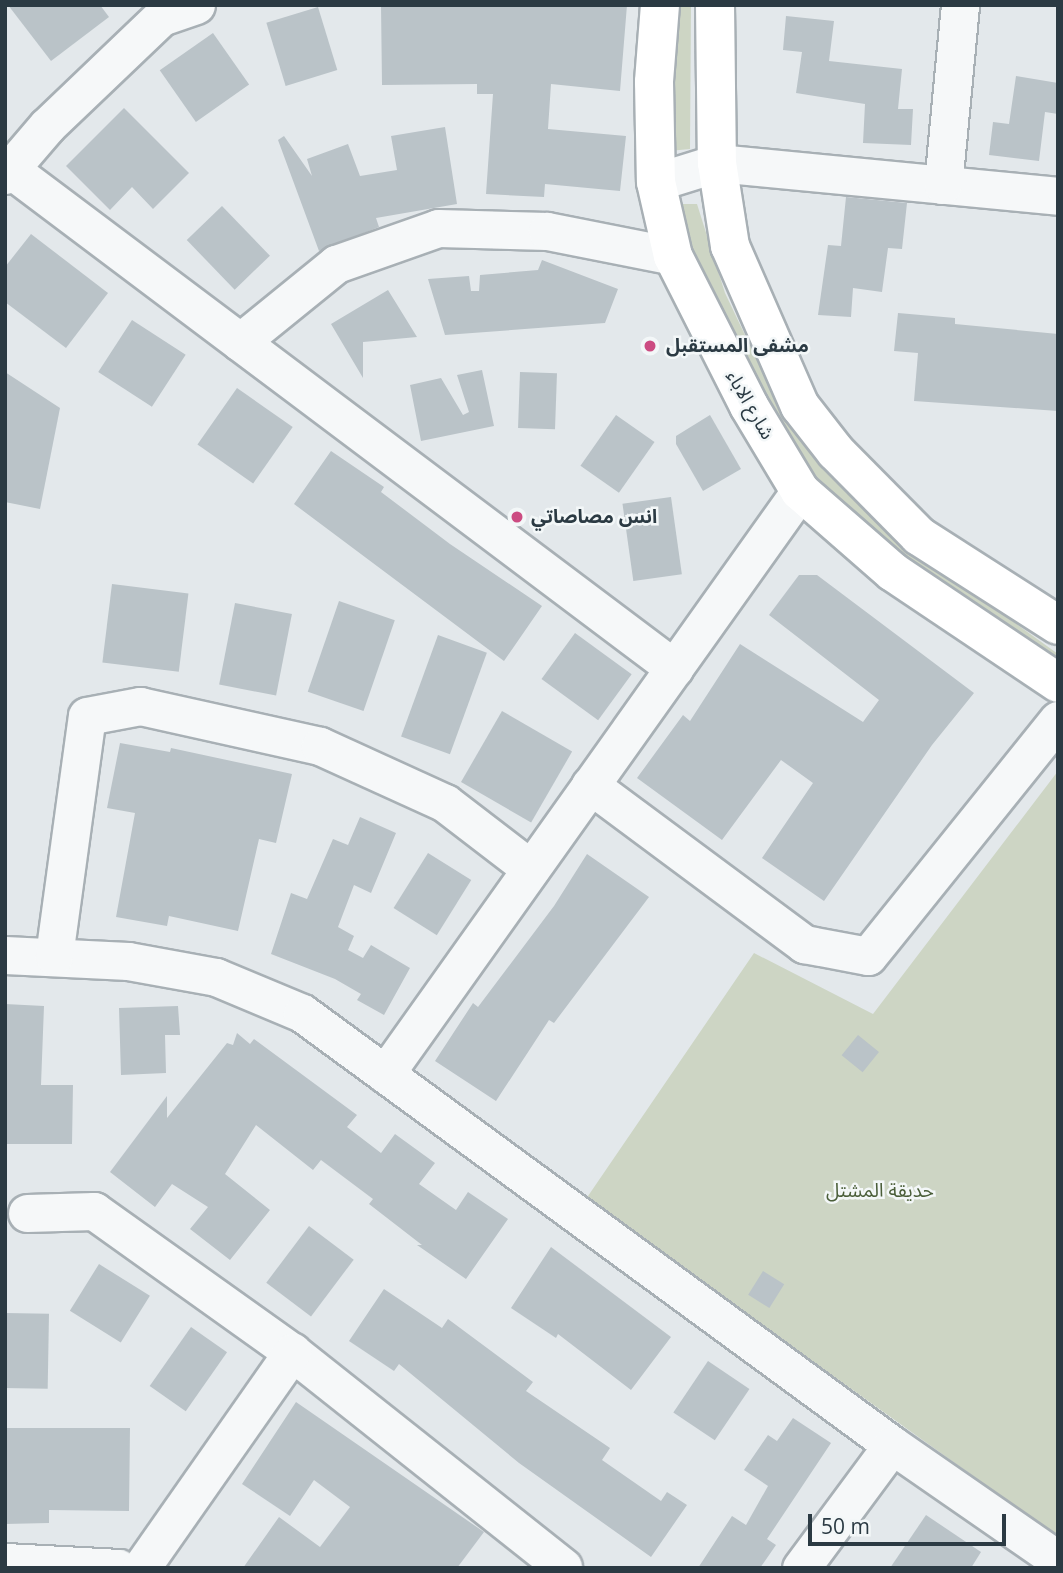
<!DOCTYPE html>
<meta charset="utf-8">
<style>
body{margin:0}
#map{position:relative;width:1063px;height:1573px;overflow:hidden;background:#e3e8eb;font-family:"Open Sans","Noto Sans Arabic",sans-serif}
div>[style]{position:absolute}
.green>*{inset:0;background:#cdd5c4}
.building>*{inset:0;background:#bac3c8;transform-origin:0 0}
.roads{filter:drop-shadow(2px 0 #a8b0b5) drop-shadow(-2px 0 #a8b0b5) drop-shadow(0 2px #a8b0b5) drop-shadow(0 -2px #a8b0b5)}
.minor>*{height:37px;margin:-18.5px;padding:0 18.5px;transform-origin:18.5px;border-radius:18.5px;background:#f6f8f9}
.major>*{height:38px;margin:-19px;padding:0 19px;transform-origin:19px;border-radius:19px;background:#fff}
.dots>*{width:19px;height:19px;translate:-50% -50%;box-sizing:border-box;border:4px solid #f3f7f8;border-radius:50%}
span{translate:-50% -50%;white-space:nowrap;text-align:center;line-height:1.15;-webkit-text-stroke:5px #f3f7f8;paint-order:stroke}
.poi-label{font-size:19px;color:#2b3a43;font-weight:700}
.left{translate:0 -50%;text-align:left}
.street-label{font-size:19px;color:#2b3a43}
.park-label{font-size:19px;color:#4a5e39}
.frame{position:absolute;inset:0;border:7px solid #2b3a43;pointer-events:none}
.scale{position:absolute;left:808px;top:1514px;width:198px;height:32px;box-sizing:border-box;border:4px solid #2b3a43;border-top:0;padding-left:9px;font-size:21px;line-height:24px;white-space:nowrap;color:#2b3a43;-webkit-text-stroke:5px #f3f7f8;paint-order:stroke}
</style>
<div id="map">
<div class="green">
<div style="clip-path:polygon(674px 5px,691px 5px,690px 149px,669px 151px)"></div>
<div style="clip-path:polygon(677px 204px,697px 204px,725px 293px,764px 375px,817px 450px,910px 547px,1058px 654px,1058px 677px,900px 562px,802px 462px,774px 420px,688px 250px)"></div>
<div style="clip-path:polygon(1058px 771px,1058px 1537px,586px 1199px,754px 953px,873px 1014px)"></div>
</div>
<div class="building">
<div style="clip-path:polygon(8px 5px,100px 5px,109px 17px,51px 61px)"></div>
<div style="clip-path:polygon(381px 5px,627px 5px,620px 91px,551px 84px,548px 129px,626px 136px,620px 191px,545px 184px,544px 197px,486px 194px,493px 94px,477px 94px,477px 84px,382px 85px)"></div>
<div style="left:318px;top:7px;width:66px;height:54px;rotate:73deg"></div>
<div style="clip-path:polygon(786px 16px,834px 21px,829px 61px,902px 69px,898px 109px,913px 109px,911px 145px,863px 143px,865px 104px,796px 93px,802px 52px,783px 50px)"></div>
<div style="left:213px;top:33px;width:63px;height:65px;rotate:55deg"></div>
<div style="clip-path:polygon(1016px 76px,1058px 83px,1058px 114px,1045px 112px,1039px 161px,989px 155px,993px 122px,1009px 124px)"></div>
<div style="clip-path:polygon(124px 108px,189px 173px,153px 209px,132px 187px,110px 210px,66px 166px)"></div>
<div style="clip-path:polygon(445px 127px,457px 204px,376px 218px,379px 227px,319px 251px,278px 140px,284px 136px,312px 176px,307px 159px,348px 144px,360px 176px,397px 170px,391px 136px)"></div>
<div style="clip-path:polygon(846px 197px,907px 203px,902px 249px,888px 248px,882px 292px,853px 288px,851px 317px,818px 315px,828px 245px,841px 246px)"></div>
<div style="left:222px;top:206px;width:69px;height:49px;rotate:46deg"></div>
<div style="clip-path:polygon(31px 234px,108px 293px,66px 348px,5px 302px,5px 267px)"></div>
<div style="clip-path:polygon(542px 260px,618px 289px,605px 323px,445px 335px,428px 279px,469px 276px,471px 291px,479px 291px,480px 275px,538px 270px)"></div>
<div style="clip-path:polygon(388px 290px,417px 337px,363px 342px,363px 378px,331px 324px)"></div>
<div style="clip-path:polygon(898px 313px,955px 318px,955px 324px,1058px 334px,1058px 411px,914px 401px,918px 353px,894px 351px)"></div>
<div style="left:132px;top:320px;width:64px;height:62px;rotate:33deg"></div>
<div style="clip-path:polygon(482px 370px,494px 426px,421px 441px,410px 385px,441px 378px,463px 415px,469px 412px,457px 375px)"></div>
<div style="clip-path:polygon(5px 372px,60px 408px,40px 509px,5px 502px)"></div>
<div style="left:520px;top:372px;width:37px;height:56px;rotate:2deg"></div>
<div style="left:237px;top:388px;width:68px;height:69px;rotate:35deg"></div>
<div style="left:616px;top:415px;width:47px;height:62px;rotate:35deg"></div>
<div style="clip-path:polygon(710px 415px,741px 469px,703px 491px,676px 444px,676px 436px)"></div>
<div style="clip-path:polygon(331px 451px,384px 487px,381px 492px,450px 544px,542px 606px,504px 661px,294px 504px)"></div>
<div style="left:671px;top:497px;width:78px;height:49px;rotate:82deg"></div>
<div style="clip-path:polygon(799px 575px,817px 575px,974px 693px,932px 745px,824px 901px,762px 858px,813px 783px,781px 760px,722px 840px,637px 778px,683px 715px,690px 721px,740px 644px,863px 722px,879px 700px,769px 615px)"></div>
<div style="left:112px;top:584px;width:77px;height:79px;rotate:7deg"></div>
<div style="left:339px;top:601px;width:59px;height:96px;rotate:19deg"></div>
<div style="left:235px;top:603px;width:58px;height:83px;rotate:11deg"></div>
<div style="left:575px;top:633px;width:70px;height:57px;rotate:36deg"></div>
<div style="left:438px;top:635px;width:52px;height:108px;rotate:20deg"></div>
<div style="left:502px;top:711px;width:81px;height:82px;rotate:30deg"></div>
<div style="clip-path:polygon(120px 743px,170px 752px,171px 748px,292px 774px,276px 843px,259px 839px,238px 931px,169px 916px,167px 926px,116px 917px,135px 813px,107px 808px)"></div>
<div style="clip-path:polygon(360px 817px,396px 833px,371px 893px,354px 885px,338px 927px,354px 936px,348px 950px,363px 958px,371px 945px,410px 968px,384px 1015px,357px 1000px,361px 994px,335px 979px,271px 954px,291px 893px,307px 899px,333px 839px,348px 845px)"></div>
<div style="left:428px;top:853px;width:51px;height:65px;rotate:32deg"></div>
<div style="clip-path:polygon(587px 854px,649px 897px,554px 1023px,549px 1020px,496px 1101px,435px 1061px,473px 1003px,478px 1007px,554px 906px)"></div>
<div style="clip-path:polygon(5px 1004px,44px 1006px,41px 1085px,73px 1085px,72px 1144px,5px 1144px)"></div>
<div style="clip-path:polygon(178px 1006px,180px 1035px,165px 1035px,166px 1073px,121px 1075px,119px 1008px)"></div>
<div style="clip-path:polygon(237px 1033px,250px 1044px,254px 1039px,357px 1115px,347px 1127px,381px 1153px,395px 1134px,435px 1163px,419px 1184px,456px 1210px,468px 1192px,508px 1219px,466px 1279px,417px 1245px,422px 1245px,369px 1204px,373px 1199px,321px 1160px,313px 1170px,256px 1125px,225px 1174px,270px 1210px,230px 1260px,190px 1229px,208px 1207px,172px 1184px,155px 1207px,110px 1172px,167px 1096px,167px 1118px,227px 1043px,233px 1045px)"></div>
<div style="left:858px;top:1035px;width:27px;height:26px;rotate:39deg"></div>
<div style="left:309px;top:1226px;width:56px;height:71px;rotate:37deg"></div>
<div style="clip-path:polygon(551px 1247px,671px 1337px,631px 1390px,558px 1334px,556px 1338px,511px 1308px)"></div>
<div style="left:99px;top:1264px;width:60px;height:55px;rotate:32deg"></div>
<div style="left:763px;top:1271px;width:25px;height:28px;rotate:32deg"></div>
<div style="clip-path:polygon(384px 1289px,442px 1328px,448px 1319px,533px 1382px,526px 1391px,610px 1448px,602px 1460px,661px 1501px,667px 1492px,687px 1505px,651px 1557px,519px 1463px,399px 1364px,394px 1371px,349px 1341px)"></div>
<div style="left:5px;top:1313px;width:44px;height:75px;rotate:1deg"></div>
<div style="left:191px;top:1327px;width:44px;height:72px;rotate:35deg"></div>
<div style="left:708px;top:1361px;width:50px;height:62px;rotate:34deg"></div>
<div style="clip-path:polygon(296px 1402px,484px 1532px,457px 1568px,243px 1568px,279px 1517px,320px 1547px,350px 1507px,314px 1480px,290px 1516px,242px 1484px)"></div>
<div style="clip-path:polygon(793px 1418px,831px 1443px,767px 1539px,776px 1545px,760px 1568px,698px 1568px,732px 1516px,746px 1525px,768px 1486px,744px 1470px,768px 1435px,777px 1441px)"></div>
<div style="clip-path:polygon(5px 1428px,130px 1428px,129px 1511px,49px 1510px,49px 1523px,5px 1524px)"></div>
<div style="clip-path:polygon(926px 1515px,981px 1552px,971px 1568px,890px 1568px)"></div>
</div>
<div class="roads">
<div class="minor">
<div style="left:10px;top:169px;width:831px;rotate:36.93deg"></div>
<div style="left:5px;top:175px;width:65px;rotate:-49.4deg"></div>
<div style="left:47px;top:126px;width:158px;rotate:-43.7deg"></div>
<div style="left:161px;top:17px;width:37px;rotate:-19deg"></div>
<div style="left:656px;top:182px;width:64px;rotate:-17.3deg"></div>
<div style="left:717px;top:163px;width:343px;rotate:5.5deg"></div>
<div style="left:943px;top:185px;width:181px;rotate:-84.6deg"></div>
<div style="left:240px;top:342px;width:124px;rotate:-39.1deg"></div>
<div style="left:336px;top:264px;width:108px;rotate:-19.4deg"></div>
<div style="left:438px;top:228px;width:109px;rotate:1.6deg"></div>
<div style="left:547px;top:231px;width:128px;rotate:11.2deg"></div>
<div style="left:590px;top:785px;width:267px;rotate:36.6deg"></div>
<div style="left:804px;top:944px;width:65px;rotate:10.6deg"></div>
<div style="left:868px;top:956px;width:303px;rotate:-51.2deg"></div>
<div style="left:5px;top:955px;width:123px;rotate:2.8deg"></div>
<div style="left:128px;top:961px;width:89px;rotate:10.3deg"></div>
<div style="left:216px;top:977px;width:93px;rotate:22.7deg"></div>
<div style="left:302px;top:1013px;width:731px;rotate:36.21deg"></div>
<div style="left:892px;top:1445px;width:202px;rotate:34.7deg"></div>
<div style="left:54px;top:956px;width:242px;rotate:-82.2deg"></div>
<div style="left:87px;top:716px;width:54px;rotate:-10.7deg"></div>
<div style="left:140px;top:706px;width:184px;rotate:12.5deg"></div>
<div style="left:320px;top:746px;width:137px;rotate:24.5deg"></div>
<div style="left:445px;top:803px;width:108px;rotate:37.5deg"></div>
<div style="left:385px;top:1074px;width:716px;rotate:-54.56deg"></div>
<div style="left:27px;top:1213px;width:67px;rotate:-1.7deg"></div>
<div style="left:94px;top:1211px;width:243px;rotate:35.5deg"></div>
<div style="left:292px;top:1352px;width:346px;rotate:38.4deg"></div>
<div style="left:5px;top:1562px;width:114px;rotate:3deg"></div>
<div style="left:141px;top:1568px;width:264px;rotate:-55deg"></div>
<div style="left:801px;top:1568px;width:153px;rotate:-53.5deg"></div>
</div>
<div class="major">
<div style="left:660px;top:5px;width:77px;rotate:94.5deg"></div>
<div style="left:654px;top:82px;width:100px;rotate:88.9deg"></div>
<div style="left:656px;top:182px;width:76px;rotate:77.1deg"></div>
<div style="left:673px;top:256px;width:168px;rotate:63.1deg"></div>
<div style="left:749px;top:406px;width:99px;rotate:59deg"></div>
<div style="left:800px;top:491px;width:123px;rotate:41.1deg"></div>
<div style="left:893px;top:572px;width:199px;rotate:33.9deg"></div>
<div style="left:715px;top:5px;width:158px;rotate:89.3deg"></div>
<div style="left:717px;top:163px;width:84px;rotate:81.1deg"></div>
<div style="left:730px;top:246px;width:175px;rotate:66.4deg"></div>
<div style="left:800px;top:406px;width:58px;rotate:52deg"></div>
<div style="left:836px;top:452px;width:118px;rotate:45.3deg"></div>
<div style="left:919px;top:536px;width:165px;rotate:32.6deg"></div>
</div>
</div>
<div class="dots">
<div style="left:650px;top:346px;background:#cc4c82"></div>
<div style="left:517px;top:517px;background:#cc4c82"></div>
</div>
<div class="poi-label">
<span class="left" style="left:666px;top:346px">مشفى المستقبل</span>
<span class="left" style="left:531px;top:517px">انس مصاصاتي</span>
</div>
<div class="street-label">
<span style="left:750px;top:405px;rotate:60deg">شارع الاباء</span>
</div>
<div class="park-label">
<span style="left:880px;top:1191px">حديقة المشتل</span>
</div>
<div class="frame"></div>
<div class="scale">50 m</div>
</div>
